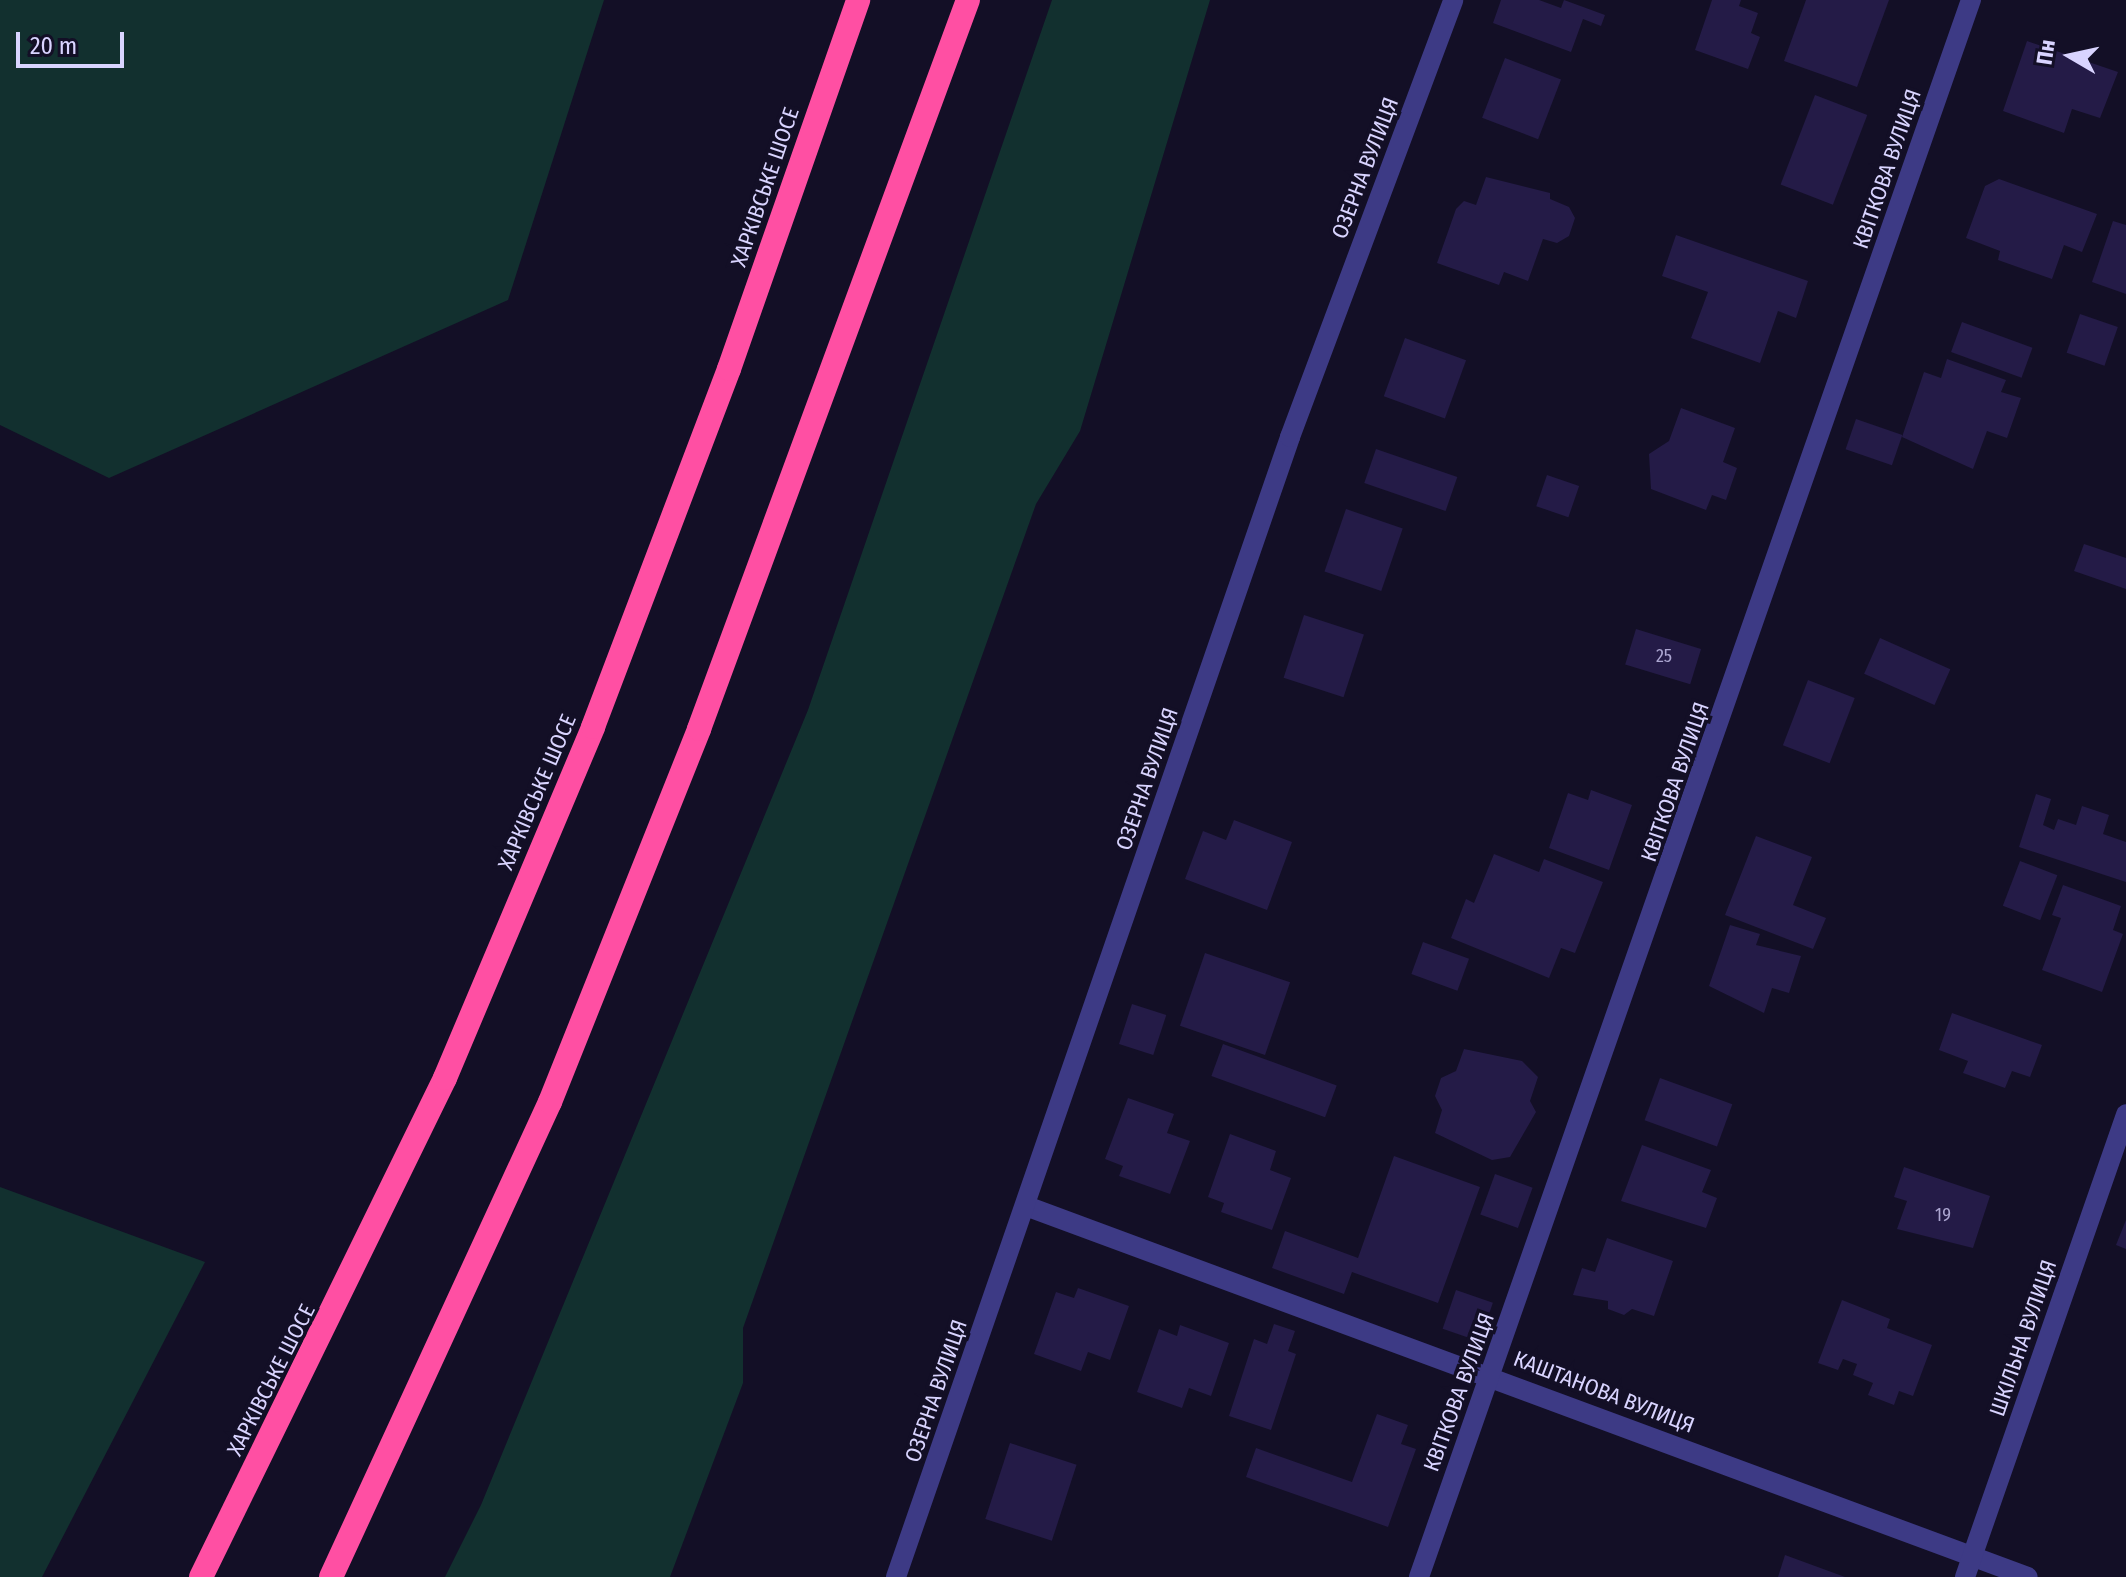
<!DOCTYPE html>
<meta charset="utf-8">
<style>
body{margin:0}
#map{position:relative;width:2126px;height:1577px;overflow:hidden;background:#130f26;font-family:"Fira Sans Condensed",sans-serif}
div>[style]{position:absolute}
.green>*{inset:0;background:#12302f}
.building>*{inset:0;background:#241b47;transform-origin:0 0}
.minor>*{height:20px;margin:-10px;padding:0 10px;transform-origin:10px;border-radius:10px;background:#3d3a85}
.motorway>*{height:24px;margin:-12px;padding:0 12px;transform-origin:12px;border-radius:12px;background:#ff4fa3}
span{translate:-50% -50%;white-space:nowrap;text-align:center;line-height:1.15;-webkit-text-stroke:7px #130f26;paint-order:stroke}
.number-label{font-size:18px;color:#aca6d1}
.number-label span{-webkit-text-stroke-width:0}
.street-label{font-size:22px;color:#d9d4ff}
.north{position:absolute;left:2030px;top:16px;width:80px;height:80px;-webkit-text-stroke:6px #130f26;paint-order:stroke;rotate:279deg;font-size:22px;font-weight:700;line-height:32px;text-align:center;color:#d9d4ff}
.north::after{content:'';display:block;margin:auto;width:28px;height:36px;background:#d9d4ff;clip-path:polygon(50% 0,100% 100%,50% 72%,0 100%)}
.scale{position:absolute;left:16px;top:32px;width:108px;height:36px;box-sizing:border-box;border:4px solid #d9d4ff;border-top:0;padding-left:10px;font-size:24px;line-height:28px;white-space:nowrap;color:#d9d4ff;-webkit-text-stroke:6px #130f26;paint-order:stroke}
</style>
<div id="map">
<div class="green">
<div style="clip-path:polygon(0 0,604px 0,508px 300px,109px 478px,0 425px)"></div>
<div style="clip-path:polygon(1052px 0,1210px 0,1080px 431px,1036px 504px,743px 1328px,743px 1383px,670px 1577px,445px 1577px,481px 1505px,808px 710px)"></div>
<div style="clip-path:polygon(0 1187px,205px 1262px,42px 1577px,0 1577px)"></div>
</div>
<div class="building">
<div style="clip-path:polygon(1501px 0,1539px 0,1561px 8px,1564px 0,1605px 15px,1601px 26px,1583px 19px,1571px 52px,1493px 23px)"></div>
<div style="clip-path:polygon(1712px 0,1741px 0,1739px 6px,1758px 13px,1751px 33px,1760px 37px,1748px 69px,1695px 50px)"></div>
<div style="clip-path:polygon(1806px 0,1889px 0,1857px 87px,1784px 61px)"></div>
<div style="clip-path:polygon(2027px 41px,2118px 72px,2100px 118px,2072px 109px,2064px 133px,2003px 111px)"></div>
<div style="left:1505px;top:58px;width:60px;height:64px;rotate:21deg"></div>
<div style="left:1815px;top:95px;width:56px;height:96px;rotate:21deg"></div>
<div style="clip-path:polygon(1486px 177px,1550px 193px,1550px 199px,1569px 207px,1575px 218px,1569px 236px,1557px 243px,1543px 239px,1528px 281px,1504px 272px,1499px 285px,1437px 263px,1456px 209px,1464px 201px,1476px 205px)"></div>
<div style="clip-path:polygon(1999px 179px,2097px 214px,2082px 252px,2064px 245px,2052px 279px,1998px 260px,2000px 251px,1966px 238px,1985px 186px)"></div>
<div style="clip-path:polygon(2113px 221px,2126px 225px,2126px 294px,2092px 282px)"></div>
<div style="clip-path:polygon(1676px 235px,1808px 281px,1796px 318px,1778px 311px,1760px 363px,1691px 338px,1708px 292px,1662px 276px)"></div>
<div style="left:2080px;top:314px;width:40px;height:41px;rotate:19deg"></div>
<div style="left:1962px;top:322px;width:75px;height:32px;rotate:20deg"></div>
<div style="left:1405px;top:338px;width:65px;height:62px;rotate:20deg"></div>
<div style="clip-path:polygon(1947px 359px,2006px 380px,2001px 392px,2021px 398px,2007px 438px,1987px 431px,1973px 469px,1902px 437px,1924px 372px,1941px 378px)"></div>
<div style="clip-path:polygon(1681px 408px,1735px 428px,1723px 462px,1737px 468px,1726px 500px,1712px 495px,1706px 510px,1651px 489px,1649px 454px,1669px 441px)"></div>
<div style="left:1856px;top:419px;width:49px;height:32px;rotate:19deg"></div>
<div style="left:1376px;top:449px;width:86px;height:36px;rotate:19deg"></div>
<div style="left:1547px;top:475px;width:34px;height:33px;rotate:19deg"></div>
<div style="left:1346px;top:509px;width:60px;height:66px;rotate:19deg"></div>
<div style="clip-path:polygon(2084px 544px,2126px 558px,2126px 589px,2074px 571px)"></div>
<div style="left:1304px;top:615px;width:63px;height:66px;rotate:18deg"></div>
<div style="left:1636px;top:629px;width:68px;height:37px;rotate:17deg"></div>
<div style="left:1880px;top:638px;width:77px;height:39px;rotate:24deg"></div>
<div style="left:1808px;top:680px;width:50px;height:70px;rotate:21deg"></div>
<div style="clip-path:polygon(1591px 790px,1632px 805px,1609px 870px,1549px 848px,1568px 793px,1588px 800px)"></div>
<div style="clip-path:polygon(2036px 794px,2051px 799px,2043px 825px,2054px 830px,2058px 819px,2076px 825px,2082px 806px,2109px 815px,2103px 834px,2126px 842px,2126px 882px,2019px 847px)"></div>
<div style="clip-path:polygon(1234px 820px,1292px 842px,1267px 910px,1185px 879px,1203px 831px,1226px 840px)"></div>
<div style="clip-path:polygon(1756px 836px,1812px 857px,1793px 905px,1826px 918px,1813px 949px,1725px 915px)"></div>
<div style="clip-path:polygon(1494px 854px,1539px 872px,1544px 859px,1603px 882px,1575px 953px,1561px 948px,1549px 978px,1451px 938px,1466px 899px,1474px 903px)"></div>
<div style="left:2020px;top:861px;width:40px;height:48px;rotate:21deg"></div>
<div style="clip-path:polygon(2063px 885px,2121px 906px,2113px 930px,2123px 934px,2102px 992px,2042px 970px,2061px 918px,2052px 915px)"></div>
<div style="clip-path:polygon(1730px 925px,1760px 934px,1756px 945px,1801px 956px,1789px 993px,1772px 988px,1764px 1013px,1709px 986px)"></div>
<div style="left:1423px;top:942px;width:49px;height:34px;rotate:20deg"></div>
<div style="left:1205px;top:953px;width:90px;height:77px;rotate:19deg"></div>
<div style="left:1132px;top:1004px;width:36px;height:42px;rotate:18deg"></div>
<div style="clip-path:polygon(1952px 1013px,2042px 1045px,2030px 1077px,2012px 1071px,2005px 1088px,1963px 1073px,1968px 1061px,1939px 1050px)"></div>
<div style="left:1223px;top:1044px;width:121px;height:34px;rotate:20deg"></div>
<div style="clip-path:polygon(1464px 1049px,1522px 1061px,1538px 1077px,1530px 1101px,1536px 1112px,1510px 1157px,1492px 1160px,1435px 1133px,1442px 1110px,1435px 1096px,1441px 1078px,1456px 1071px)"></div>
<div style="left:1660px;top:1078px;width:77px;height:45px;rotate:20deg"></div>
<div style="clip-path:polygon(1128px 1098px,1174px 1114px,1167px 1133px,1190px 1141px,1170px 1194px,1119px 1176px,1123px 1166px,1105px 1159px)"></div>
<div style="clip-path:polygon(1230px 1134px,1276px 1151px,1270px 1170px,1291px 1178px,1272px 1230px,1221px 1212px,1224px 1203px,1208px 1197px)"></div>
<div style="clip-path:polygon(1642px 1145px,1711px 1170px,1702px 1192px,1717px 1198px,1706px 1228px,1621px 1201px)"></div>
<div style="clip-path:polygon(1394px 1156px,1480px 1187px,1438px 1303px,1352px 1272px,1344px 1294px,1272px 1268px,1285px 1231px,1358px 1258px)"></div>
<div style="clip-path:polygon(1904px 1167px,1990px 1196px,1973px 1248px,1897px 1229px,1907px 1201px,1894px 1197px)"></div>
<div style="left:1495px;top:1174px;width:40px;height:43px;rotate:20deg"></div>
<div style="clip-path:polygon(2126px 1220px,2126px 1249px,2116px 1245px)"></div>
<div style="clip-path:polygon(1607px 1238px,1673px 1261px,1654px 1316px,1632px 1309px,1624px 1315px,1608px 1309px,1608px 1301px,1573px 1295px,1582px 1268px,1595px 1272px)"></div>
<div style="clip-path:polygon(1078px 1288px,1129px 1306px,1110px 1360px,1088px 1352px,1081px 1371px,1034px 1354px,1056px 1292px,1074px 1298px)"></div>
<div style="left:1456px;top:1290px;width:39px;height:41px;rotate:19deg"></div>
<div style="clip-path:polygon(1842px 1300px,1890px 1319px,1887px 1328px,1932px 1345px,1913px 1396px,1899px 1391px,1894px 1405px,1868px 1395px,1873px 1383px,1853px 1375px,1857px 1364px,1843px 1359px,1838px 1370px,1818px 1363px)"></div>
<div style="clip-path:polygon(1274px 1324px,1295px 1331px,1288px 1351px,1296px 1354px,1271px 1430px,1229px 1416px,1254px 1339px,1267px 1344px)"></div>
<div style="clip-path:polygon(1180px 1325px,1229px 1343px,1211px 1396px,1189px 1388px,1182px 1408px,1137px 1392px,1159px 1329px,1177px 1336px)"></div>
<div style="clip-path:polygon(1377px 1414px,1408px 1425px,1401px 1444px,1416px 1449px,1388px 1527px,1246px 1477px,1256px 1448px,1352px 1482px)"></div>
<div style="left:1010px;top:1443px;width:70px;height:80px;rotate:18deg"></div>
<div style="clip-path:polygon(1785px 1555px,1845px 1577px,1778px 1577px)"></div>
</div>
<div class="minor">
<div style="left:1026px;top:1206px;width:1068px;rotate:20.32deg"></div>
<div style="left:896px;top:1577px;width:1206px;rotate:-70.93deg"></div>
<div style="left:1290px;top:437px;width:466px;rotate:-69.5deg"></div>
<div style="left:1419px;top:1577px;width:1671px;rotate:-70.71deg"></div>
<div style="left:1965px;top:1577px;width:490px;rotate:-70.8deg"></div>
</div>
<div class="motorway">
<div style="left:201px;top:1577px;width:555px;rotate:-63.94deg"></div>
<div style="left:445px;top:1078px;width:381px;rotate:-67.1deg"></div>
<div style="left:593px;top:727px;width:383px;rotate:-69.2deg"></div>
<div style="left:729px;top:369px;width:391px;rotate:-70.7deg"></div>
<div style="left:331px;top:1577px;width:523px;rotate:-65.25deg"></div>
<div style="left:550px;top:1102px;width:402px;rotate:-68.2deg"></div>
<div style="left:699px;top:729px;width:777px;rotate:-69.75deg"></div>
</div>
<div class="number-label">
<span style="left:1664px;top:656px">25</span>
<span style="left:1943px;top:1215px">19</span>
</div>
<div class="street-label">
<span style="left:1365px;top:168px;rotate:-69deg">ОЗЕРНА ВУЛИЦЯ</span>
<span style="left:1887px;top:169px;rotate:-71deg">КВІТКОВА ВУЛИЦЯ</span>
<span style="left:765px;top:187px;rotate:-71deg">ХАРКІВСЬКЕ ШОСЕ</span>
<span style="left:1147px;top:779px;rotate:-71deg">ОЗЕРНА ВУЛИЦЯ</span>
<span style="left:1675px;top:782px;rotate:-71deg">КВІТКОВА ВУЛИЦЯ</span>
<span style="left:537px;top:792px;rotate:-67deg">ХАРКІВСЬКЕ ШОСЕ</span>
<span style="left:2023px;top:1338px;rotate:-71deg">ШКІЛЬНА ВУЛИЦЯ</span>
<span style="left:271px;top:1380px;rotate:-63deg">ХАРКІВСЬКЕ ШОСЕ</span>
<span style="left:936px;top:1391px;rotate:-71deg">ОЗЕРНА ВУЛИЦЯ</span>
<span style="left:1459px;top:1392px;rotate:-70deg">КВІТКОВА ВУЛИЦЯ</span>
<span style="left:1604px;top:1392px;rotate:21deg">КАШТАНОВА ВУЛИЦЯ</span>
</div>
<div class="north">Пн</div>
<div class="scale">20 m</div>
</div>
